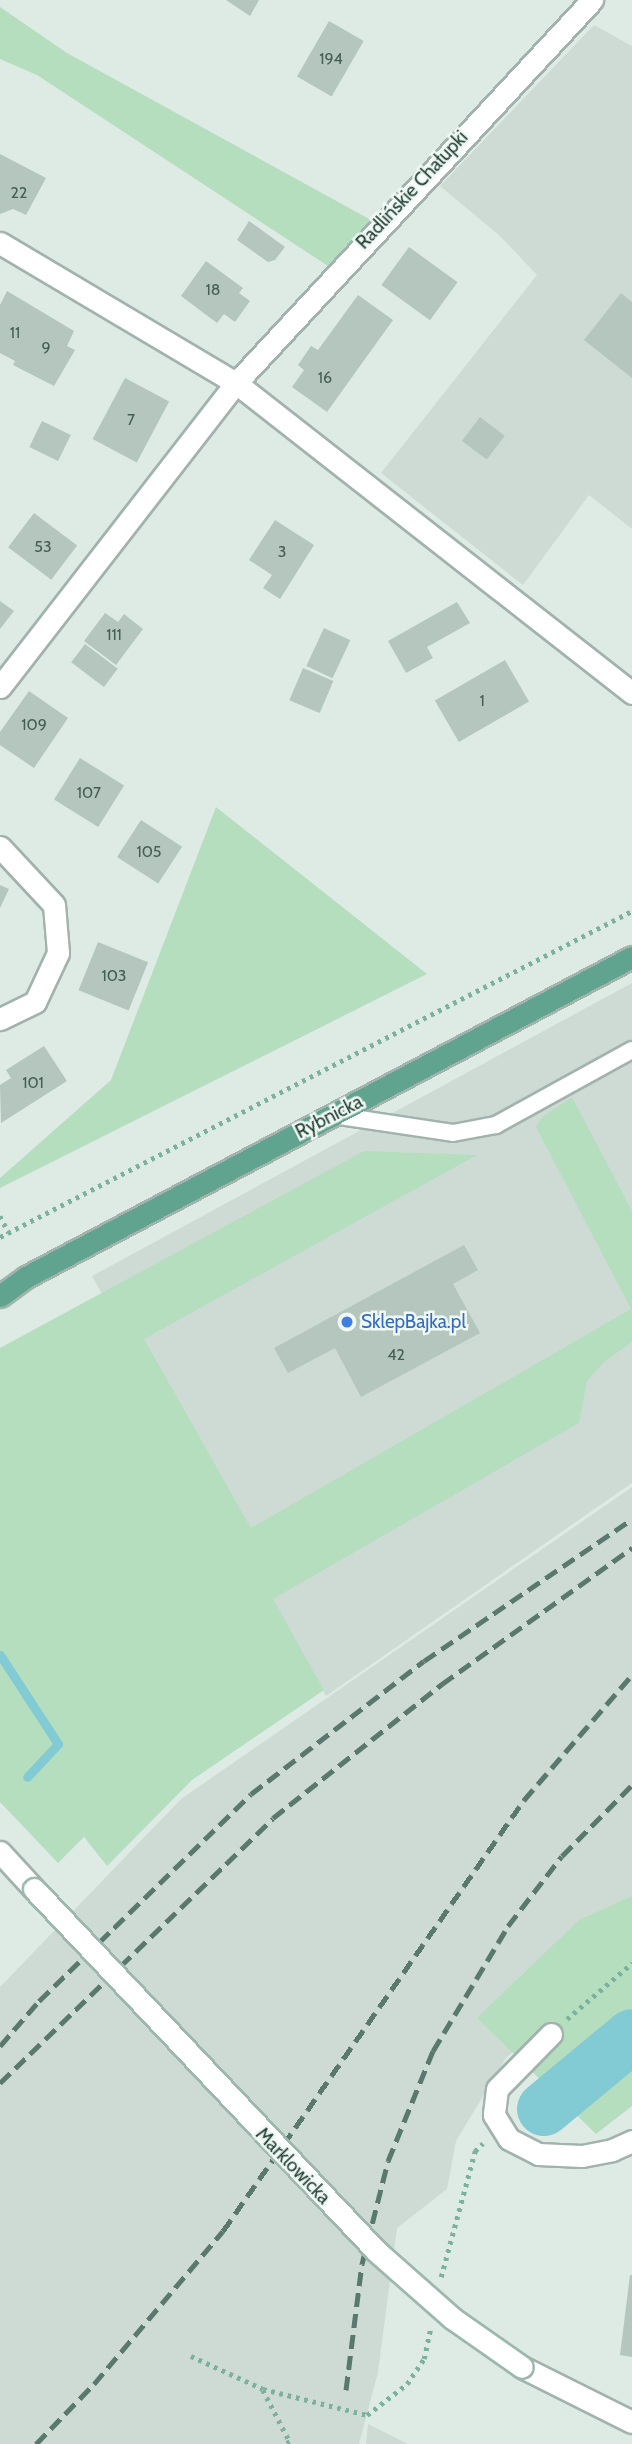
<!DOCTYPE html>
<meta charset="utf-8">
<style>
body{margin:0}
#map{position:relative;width:632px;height:2444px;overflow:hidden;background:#deebe5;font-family:Cabin,sans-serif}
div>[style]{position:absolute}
.built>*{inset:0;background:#cddbd4}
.green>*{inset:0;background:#b5debf}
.stream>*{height:9px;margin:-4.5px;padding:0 4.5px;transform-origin:4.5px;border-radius:4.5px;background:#82cbd5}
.river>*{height:54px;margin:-27px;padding:0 27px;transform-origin:27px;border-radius:27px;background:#82cbd5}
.building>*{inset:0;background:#b4c6be;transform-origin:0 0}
.path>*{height:4.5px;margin-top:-2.25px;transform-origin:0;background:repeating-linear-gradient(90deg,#7cb19e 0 3.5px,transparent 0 8.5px)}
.roads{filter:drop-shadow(2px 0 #a1b3ac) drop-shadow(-2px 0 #a1b3ac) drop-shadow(0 2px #a1b3ac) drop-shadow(0 -2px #a1b3ac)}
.lane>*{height:16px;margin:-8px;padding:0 8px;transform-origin:8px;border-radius:8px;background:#fff}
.street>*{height:21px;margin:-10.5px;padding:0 10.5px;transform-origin:10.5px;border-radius:10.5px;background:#fff}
.secondary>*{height:21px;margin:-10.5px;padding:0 10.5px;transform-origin:10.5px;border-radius:10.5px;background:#fff}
.primary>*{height:21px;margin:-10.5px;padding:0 10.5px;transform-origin:10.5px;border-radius:10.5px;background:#60a490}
.rail>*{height:5px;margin-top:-2.5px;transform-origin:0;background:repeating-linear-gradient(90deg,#59786e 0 14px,transparent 0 21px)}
.bridges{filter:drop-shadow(2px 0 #9db8ad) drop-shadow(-2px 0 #9db8ad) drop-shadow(0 2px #9db8ad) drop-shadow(0 -2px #9db8ad)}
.secondary-bridge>*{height:21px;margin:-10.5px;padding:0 10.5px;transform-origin:10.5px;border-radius:10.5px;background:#fff}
.dots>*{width:19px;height:19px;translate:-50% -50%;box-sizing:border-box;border:4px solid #eff8f3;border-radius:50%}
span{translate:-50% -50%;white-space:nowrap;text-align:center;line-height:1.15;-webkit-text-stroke:5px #eff8f3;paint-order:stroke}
.number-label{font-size:16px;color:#445e56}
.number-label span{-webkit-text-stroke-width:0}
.street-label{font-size:19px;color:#1f3c33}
.shop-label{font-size:19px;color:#366cbe}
.left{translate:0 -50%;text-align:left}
</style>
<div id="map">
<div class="built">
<div style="clip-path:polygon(594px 25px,632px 46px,632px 529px,589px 495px,523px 585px,381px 473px,537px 275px,500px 236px,440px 186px)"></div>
<div style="clip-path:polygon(632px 983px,632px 1483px,326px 1696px,92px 1276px)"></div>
<div style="clip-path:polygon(632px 1487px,632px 1946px,506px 2058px,456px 2141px,447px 2189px,397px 2228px,378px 2372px,359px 2444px,0 2444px,0 1987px,181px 1799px)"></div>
<div style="clip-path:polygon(368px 2424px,408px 2444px,366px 2444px)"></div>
</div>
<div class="green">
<div style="clip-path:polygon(0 7px,67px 53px,371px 220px,328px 266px,37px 75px,0 59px)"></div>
<div style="clip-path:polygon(216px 807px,427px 974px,0 1188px,0 1178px,111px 1080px)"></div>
<div style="clip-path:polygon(572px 1097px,632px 1211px,632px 1342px,604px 1362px,587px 1381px,579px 1423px,273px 1599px,324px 1690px,192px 1780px,107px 1866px,84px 1837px,58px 1863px,0 1802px,0 1348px,364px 1151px,477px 1155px,144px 1339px,251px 1528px,631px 1309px,536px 1127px,542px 1117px)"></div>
<div style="clip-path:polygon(632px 1896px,632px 2106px,596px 2134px,477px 2018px,579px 1920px)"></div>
</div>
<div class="stream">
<div style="left:0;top:1655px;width:106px;rotate:56.9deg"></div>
<div style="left:58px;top:1744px;width:45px;rotate:133.2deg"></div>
</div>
<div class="river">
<div style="left:544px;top:2109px;width:114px;rotate:-39.7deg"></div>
</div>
<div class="building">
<div style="clip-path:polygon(226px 0,259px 0,250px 16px)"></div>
<div style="left:329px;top:21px;width:40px;height:64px;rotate:30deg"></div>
<div style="clip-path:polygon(0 154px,46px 178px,26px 215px,13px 209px,0 214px)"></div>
<div style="clip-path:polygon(249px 221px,285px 247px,275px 260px,268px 262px,237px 240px)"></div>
<div style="left:409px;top:247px;width:60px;height:47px;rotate:36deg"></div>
<div style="clip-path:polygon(206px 261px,243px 288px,239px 293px,250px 301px,235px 322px,224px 314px,217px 323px,181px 296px)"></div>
<div style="clip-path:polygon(7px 291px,74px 331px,67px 346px,75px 350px,54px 386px,13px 365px,15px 361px,0 353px,0 305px)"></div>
<div style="clip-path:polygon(621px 293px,632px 302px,632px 378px,584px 340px)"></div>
<div style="clip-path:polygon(358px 295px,393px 320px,327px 412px,292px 387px,304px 370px,298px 365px,311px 346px,318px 350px)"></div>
<div style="left:125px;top:378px;width:50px;height:69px;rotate:28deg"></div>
<div style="left:480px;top:417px;width:31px;height:30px;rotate:37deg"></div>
<div style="left:42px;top:421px;width:32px;height:29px;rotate:26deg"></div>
<div style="left:34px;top:513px;width:54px;height:43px;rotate:37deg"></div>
<div style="clip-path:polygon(275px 520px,314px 545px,280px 599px,263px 588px,272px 575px,249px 560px)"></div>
<div style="clip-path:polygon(0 601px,14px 611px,0 629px)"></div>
<div style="clip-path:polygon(457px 602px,470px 623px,427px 647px,433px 658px,406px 673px,388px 641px)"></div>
<div style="clip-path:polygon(105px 613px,118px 622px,124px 614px,143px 629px,116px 665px,84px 641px)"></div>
<div style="left:324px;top:628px;width:29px;height:42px;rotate:25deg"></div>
<div style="left:85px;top:644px;width:41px;height:23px;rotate:37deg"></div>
<div style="left:505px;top:660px;width:48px;height:81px;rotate:60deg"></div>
<div style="left:303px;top:668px;width:33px;height:35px;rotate:23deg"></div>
<div style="clip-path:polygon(29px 691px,68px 718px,34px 768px,0 745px,0 732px)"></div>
<div style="left:80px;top:758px;width:52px;height:49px;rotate:32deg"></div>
<div style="left:141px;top:820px;width:49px;height:44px;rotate:33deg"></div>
<div style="clip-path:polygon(0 885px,9px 889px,0 908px)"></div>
<div style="left:98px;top:942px;width:54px;height:52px;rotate:22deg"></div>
<div style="clip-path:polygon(44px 1046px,67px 1081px,1px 1123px,0 1085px,11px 1078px,6px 1070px)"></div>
<div style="clip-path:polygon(464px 1245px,478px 1270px,453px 1284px,480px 1333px,361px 1397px,335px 1348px,288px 1373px,274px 1348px)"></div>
<div style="clip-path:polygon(630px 2275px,632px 2275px,632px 2357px,620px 2355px)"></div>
</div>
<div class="path">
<div style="left:0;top:1216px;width:19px;rotate:62deg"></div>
<div style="left:0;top:1237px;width:711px;rotate:-27.29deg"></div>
<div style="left:567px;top:2019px;width:86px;rotate:-40.7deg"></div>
<div style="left:441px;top:2277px;width:131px;rotate:-74.9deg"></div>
<div style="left:475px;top:2151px;width:11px;rotate:-45deg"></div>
<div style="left:191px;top:2356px;width:79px;rotate:24.6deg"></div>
<div style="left:263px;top:2389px;width:107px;rotate:14deg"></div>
<div style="left:367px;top:2415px;width:51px;rotate:-37.8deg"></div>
<div style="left:407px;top:2384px;width:30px;rotate:-56deg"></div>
<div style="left:424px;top:2359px;width:30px;rotate:-78deg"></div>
<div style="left:263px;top:2390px;width:59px;rotate:62.6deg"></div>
<div style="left:290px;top:2442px;width:5px;rotate:158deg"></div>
</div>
<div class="roads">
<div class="lane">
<div style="left:333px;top:1115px;width:121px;rotate:8.5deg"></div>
<div style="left:453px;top:1133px;width:44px;rotate:-10.5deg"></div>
<div style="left:496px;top:1125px;width:155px;rotate:-28.9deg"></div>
</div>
<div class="street">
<div style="left:0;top:243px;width:274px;rotate:30.7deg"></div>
<div style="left:236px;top:383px;width:503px;rotate:38.05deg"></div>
<div style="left:0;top:687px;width:385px;rotate:-52.2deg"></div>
<div style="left:236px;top:383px;width:523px;rotate:-47.09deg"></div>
<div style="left:0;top:847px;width:79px;rotate:47deg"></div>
<div style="left:54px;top:905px;width:48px;rotate:85.2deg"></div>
<div style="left:58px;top:953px;width:54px;rotate:115.1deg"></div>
<div style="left:35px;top:1002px;width:39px;rotate:154deg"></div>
<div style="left:551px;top:2034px;width:77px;rotate:134.5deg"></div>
<div style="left:497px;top:2089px;width:26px;rotate:97deg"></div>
<div style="left:494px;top:2115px;width:28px;rotate:58deg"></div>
<div style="left:509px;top:2139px;width:33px;rotate:27deg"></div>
<div style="left:538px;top:2154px;width:44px;rotate:2.6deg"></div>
<div style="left:582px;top:2156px;width:31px;rotate:-11deg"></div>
<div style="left:612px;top:2150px;width:22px;rotate:-24deg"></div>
</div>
<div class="secondary">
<div style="left:0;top:1852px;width:50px;rotate:47.4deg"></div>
<div style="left:522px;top:2367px;width:123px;rotate:26.6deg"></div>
</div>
<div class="primary">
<div style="left:0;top:1296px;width:32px;rotate:-36deg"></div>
<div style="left:26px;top:1277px;width:685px;rotate:-27.84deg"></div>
</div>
</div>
<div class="rail">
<div style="left:0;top:2046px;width:60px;rotate:-49.1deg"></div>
<div style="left:39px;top:2001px;width:296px;rotate:-44.3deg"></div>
<div style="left:251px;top:1794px;width:218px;rotate:-37.6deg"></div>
<div style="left:424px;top:1661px;width:252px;rotate:-34.3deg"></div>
<div style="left:0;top:2083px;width:380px;rotate:-44.1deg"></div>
<div style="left:273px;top:1818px;width:216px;rotate:-38.4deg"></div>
<div style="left:442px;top:1684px;width:234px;rotate:-35.6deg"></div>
<div style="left:346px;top:2390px;width:127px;rotate:-82.8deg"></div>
<div style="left:362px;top:2264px;width:106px;rotate:-75.8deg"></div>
<div style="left:388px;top:2161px;width:119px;rotate:-67.8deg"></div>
<div style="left:433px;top:2051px;width:146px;rotate:-59deg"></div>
<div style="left:508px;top:1926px;width:88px;rotate:-52.4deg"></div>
<div style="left:562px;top:1856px;width:100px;rotate:-45.4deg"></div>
<div style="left:36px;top:2444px;width:83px;rotate:-46deg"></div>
<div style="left:94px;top:2384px;width:200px;rotate:-49.9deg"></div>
<div style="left:223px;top:2231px;width:526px;rotate:-55.07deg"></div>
<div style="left:524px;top:1800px;width:165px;rotate:-49.2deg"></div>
</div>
<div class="bridges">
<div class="secondary-bridge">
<div style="left:34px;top:1889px;width:497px;rotate:46.6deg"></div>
<div style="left:375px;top:2250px;width:103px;rotate:41.4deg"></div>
<div style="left:452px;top:2318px;width:85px;rotate:35deg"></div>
</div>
</div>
<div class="dots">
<div style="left:347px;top:1322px;background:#3f7fe0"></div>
</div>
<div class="number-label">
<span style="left:331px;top:59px">194</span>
<span style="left:19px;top:193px">22</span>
<span style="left:213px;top:290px">18</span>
<span style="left:15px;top:333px">11</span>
<span style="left:46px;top:348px">9</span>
<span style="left:325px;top:378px">16</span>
<span style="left:131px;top:420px">7</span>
<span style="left:43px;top:547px">53</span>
<span style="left:282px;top:552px">3</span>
<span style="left:114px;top:635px">111</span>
<span style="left:482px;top:701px">1</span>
<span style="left:34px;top:725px">109</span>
<span style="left:89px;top:793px">107</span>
<span style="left:149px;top:852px">105</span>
<span style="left:114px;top:976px">103</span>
<span style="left:33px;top:1083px">101</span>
<span style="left:396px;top:1355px">42</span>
</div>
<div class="street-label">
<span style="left:412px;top:190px;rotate:-47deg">Radlińskie Chałupki</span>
<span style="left:329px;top:1117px;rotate:-27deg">Rybnicka</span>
<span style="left:293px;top:2166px;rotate:46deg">Marklowicka</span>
</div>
<div class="shop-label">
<span class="left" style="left:361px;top:1322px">SklepBajka.pl</span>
</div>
</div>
